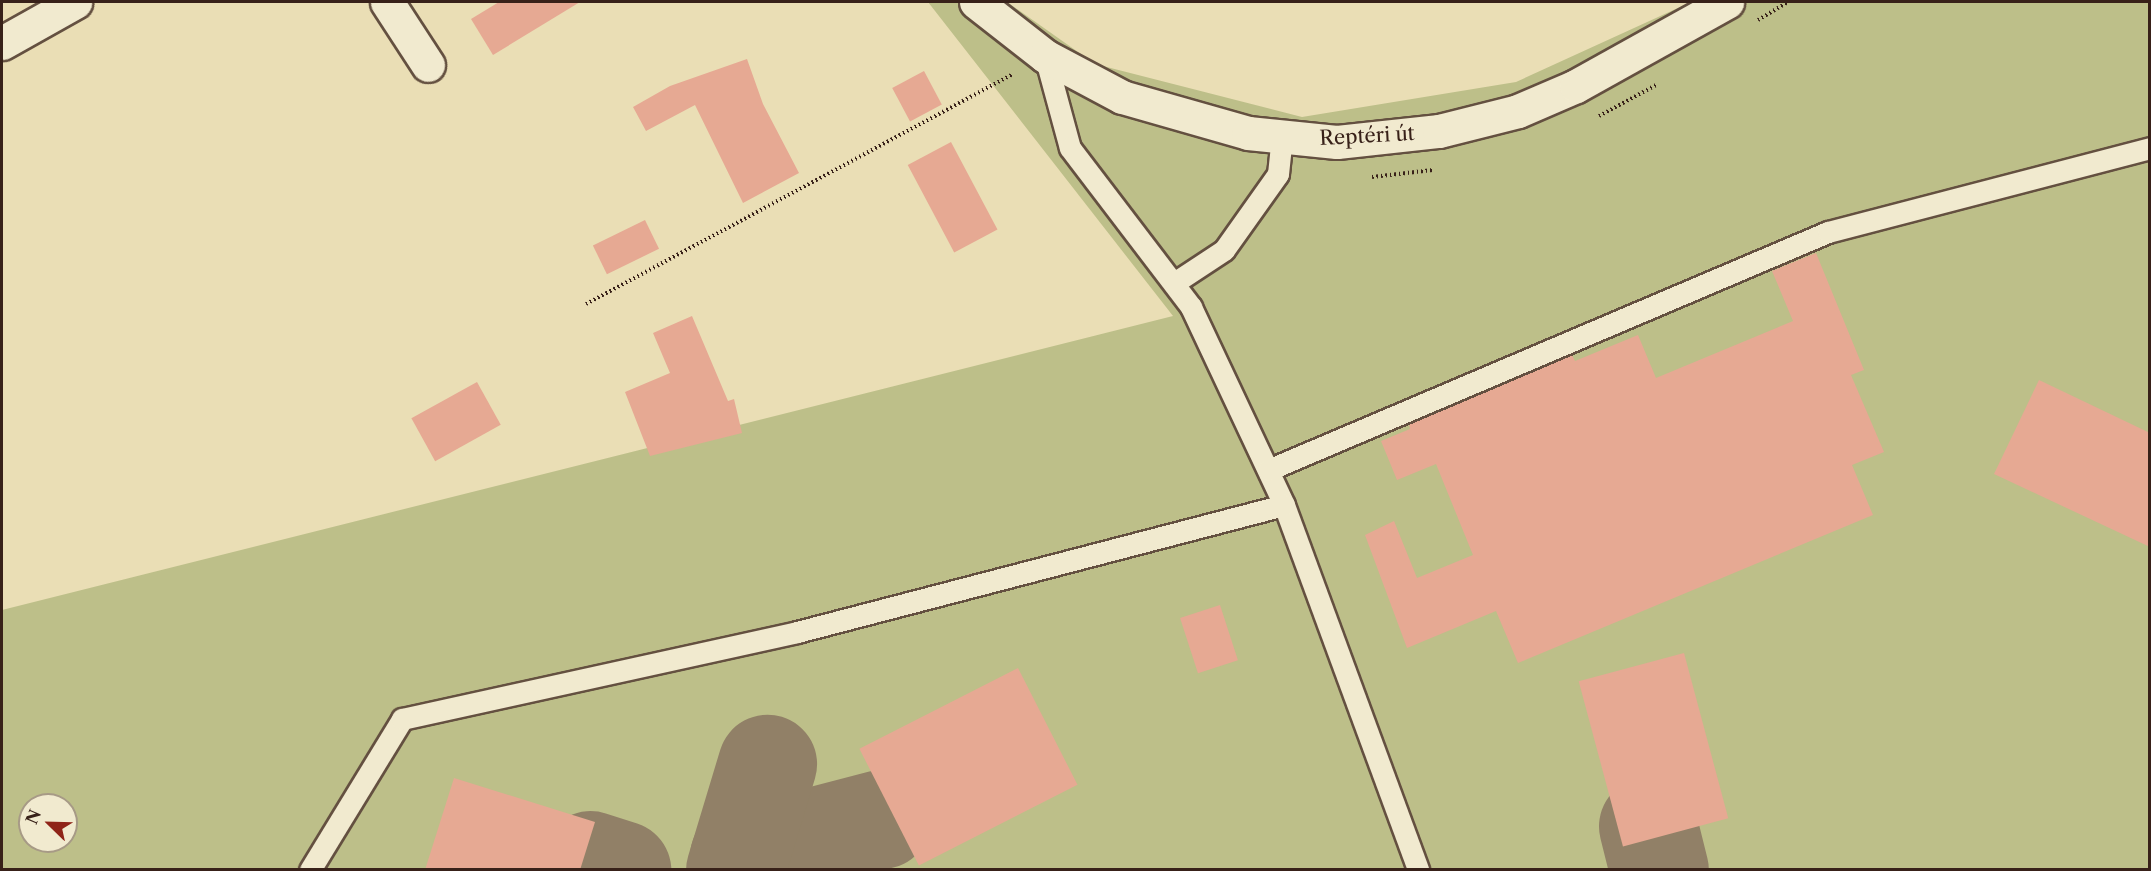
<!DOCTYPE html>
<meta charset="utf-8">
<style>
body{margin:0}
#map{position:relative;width:2151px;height:871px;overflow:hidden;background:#eadeb5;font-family:"Libre Caslon Text",serif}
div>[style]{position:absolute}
.green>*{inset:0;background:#bdbf89}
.taxiway>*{height:99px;margin:-49.5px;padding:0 49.5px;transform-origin:49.5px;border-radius:49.5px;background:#918067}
.building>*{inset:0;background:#e6a993;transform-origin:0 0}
.path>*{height:4px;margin-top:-2px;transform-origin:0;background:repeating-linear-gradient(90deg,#382119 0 1.5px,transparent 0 4.5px)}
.roads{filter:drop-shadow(2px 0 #645040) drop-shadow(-2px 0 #645040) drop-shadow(0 2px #645040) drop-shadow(0 -2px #645040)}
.service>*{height:21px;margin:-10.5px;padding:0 10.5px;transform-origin:10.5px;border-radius:10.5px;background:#f1eacf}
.minor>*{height:33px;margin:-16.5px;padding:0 16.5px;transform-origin:16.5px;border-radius:16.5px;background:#f1eacf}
.secondary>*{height:33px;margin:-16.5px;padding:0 16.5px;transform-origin:16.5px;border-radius:16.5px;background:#f1eacf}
span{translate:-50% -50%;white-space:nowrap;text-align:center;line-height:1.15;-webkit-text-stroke:4.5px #f1eacf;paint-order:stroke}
.street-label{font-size:20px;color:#382119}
.frame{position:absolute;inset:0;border:3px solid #382119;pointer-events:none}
.north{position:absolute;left:18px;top:793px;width:60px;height:60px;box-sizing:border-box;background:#f1eacf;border:2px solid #a79a86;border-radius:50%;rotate:293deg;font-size:16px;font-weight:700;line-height:24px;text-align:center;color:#382119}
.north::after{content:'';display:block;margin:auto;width:21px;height:27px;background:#8f2418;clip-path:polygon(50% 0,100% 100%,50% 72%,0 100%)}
</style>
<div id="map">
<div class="green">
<div style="clip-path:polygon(evenodd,928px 2px,1007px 2px,1095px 64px,1302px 117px,1516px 82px,1691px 2px,2149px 2px,2149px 869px,2px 869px,2px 610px,1173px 316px,928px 2px,30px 805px,66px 805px,66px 841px,30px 841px,30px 805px)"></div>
</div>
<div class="taxiway">
<div style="left:1648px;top:826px;width:45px;rotate:76deg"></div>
<div style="left:739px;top:856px;width:147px;rotate:-14.6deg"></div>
<div style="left:590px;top:860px;width:33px;rotate:18deg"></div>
<div style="left:735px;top:870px;width:111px;rotate:-73.2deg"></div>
</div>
<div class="building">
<div style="clip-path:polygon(499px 2px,580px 2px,493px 55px,471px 19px)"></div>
<div style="clip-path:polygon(747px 59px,763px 104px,799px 173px,743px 203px,695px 105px,646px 131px,633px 107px,670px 86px)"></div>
<div style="left:924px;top:71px;width:38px;height:36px;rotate:62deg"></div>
<div style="left:951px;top:142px;width:99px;height:49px;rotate:62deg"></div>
<div style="left:645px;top:220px;width:32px;height:58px;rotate:64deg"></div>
<div style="clip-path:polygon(1816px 253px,1864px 370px,1851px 375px,1884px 452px,1852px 465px,1873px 515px,1518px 663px,1496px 611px,1407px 648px,1365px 535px,1394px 521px,1417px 578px,1473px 555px,1436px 464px,1397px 480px,1381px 441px,1410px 429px,1409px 424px,1572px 355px,1575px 361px,1638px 335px,1656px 378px,1793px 321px,1772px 271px)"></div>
<div style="clip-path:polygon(692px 316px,728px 401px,734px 399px,742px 433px,650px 456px,625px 392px,670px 373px,653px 333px)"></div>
<div style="clip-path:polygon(2039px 380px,2150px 433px,2150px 547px,1994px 474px)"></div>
<div style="left:477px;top:382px;width:49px;height:75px;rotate:61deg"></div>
<div style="left:1220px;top:605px;width:58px;height:42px;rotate:72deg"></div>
<div style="left:1684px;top:653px;width:171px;height:109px;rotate:75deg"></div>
<div style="left:1018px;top:668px;width:131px;height:178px;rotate:63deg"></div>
<div style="clip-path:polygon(454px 778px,595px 822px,580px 870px,425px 870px)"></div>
</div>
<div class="path">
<div style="left:1758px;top:20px;width:35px;rotate:-31deg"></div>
<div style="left:1599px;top:116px;width:67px;rotate:-28.5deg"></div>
<div style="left:1372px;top:177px;width:61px;rotate:-6.5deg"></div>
<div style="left:586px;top:304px;width:485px;rotate:-28.3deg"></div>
</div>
<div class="roads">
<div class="service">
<div style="left:1045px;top:56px;width:95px;rotate:74.8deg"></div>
<div style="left:1070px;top:148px;width:200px;rotate:52.7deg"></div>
<div style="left:1191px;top:307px;width:219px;rotate:64.8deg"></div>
<div style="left:1284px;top:505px;width:389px;rotate:69.8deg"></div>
<div style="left:1174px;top:283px;width:60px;rotate:-33.4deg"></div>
<div style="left:1224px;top:250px;width:93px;rotate:-54.6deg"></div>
<div style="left:1278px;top:174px;width:37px;rotate:-84deg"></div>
<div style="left:1268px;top:470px;width:608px;rotate:-23.03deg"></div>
<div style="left:1828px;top:232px;width:333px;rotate:-14.6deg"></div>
<div style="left:310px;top:870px;width:177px;rotate:-58.6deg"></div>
<div style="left:402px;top:719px;width:404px;rotate:-12.4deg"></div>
<div style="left:797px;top:632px;width:503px;rotate:-14.62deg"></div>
</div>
<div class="minor">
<div style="left:387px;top:2px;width:75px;rotate:56.9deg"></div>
<div style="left:2px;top:43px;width:84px;rotate:-29.3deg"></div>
</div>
<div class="secondary">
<div style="left:976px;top:2px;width:88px;rotate:38deg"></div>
<div style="left:1045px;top:56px;width:87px;rotate:28deg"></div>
<div style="left:1122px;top:97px;width:131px;rotate:15.9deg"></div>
<div style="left:1248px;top:133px;width:89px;rotate:5.8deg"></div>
<div style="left:1337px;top:142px;width:103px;rotate:-6.2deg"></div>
<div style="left:1439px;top:131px;width:81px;rotate:-14.2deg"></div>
<div style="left:1518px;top:111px;width:63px;rotate:-23.3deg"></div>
<div style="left:1576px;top:86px;width:173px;rotate:-29.1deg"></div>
</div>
</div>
<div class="street-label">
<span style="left:1367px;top:136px;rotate:-3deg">Reptéri út</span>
</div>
<div class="frame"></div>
<div class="north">N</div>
</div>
